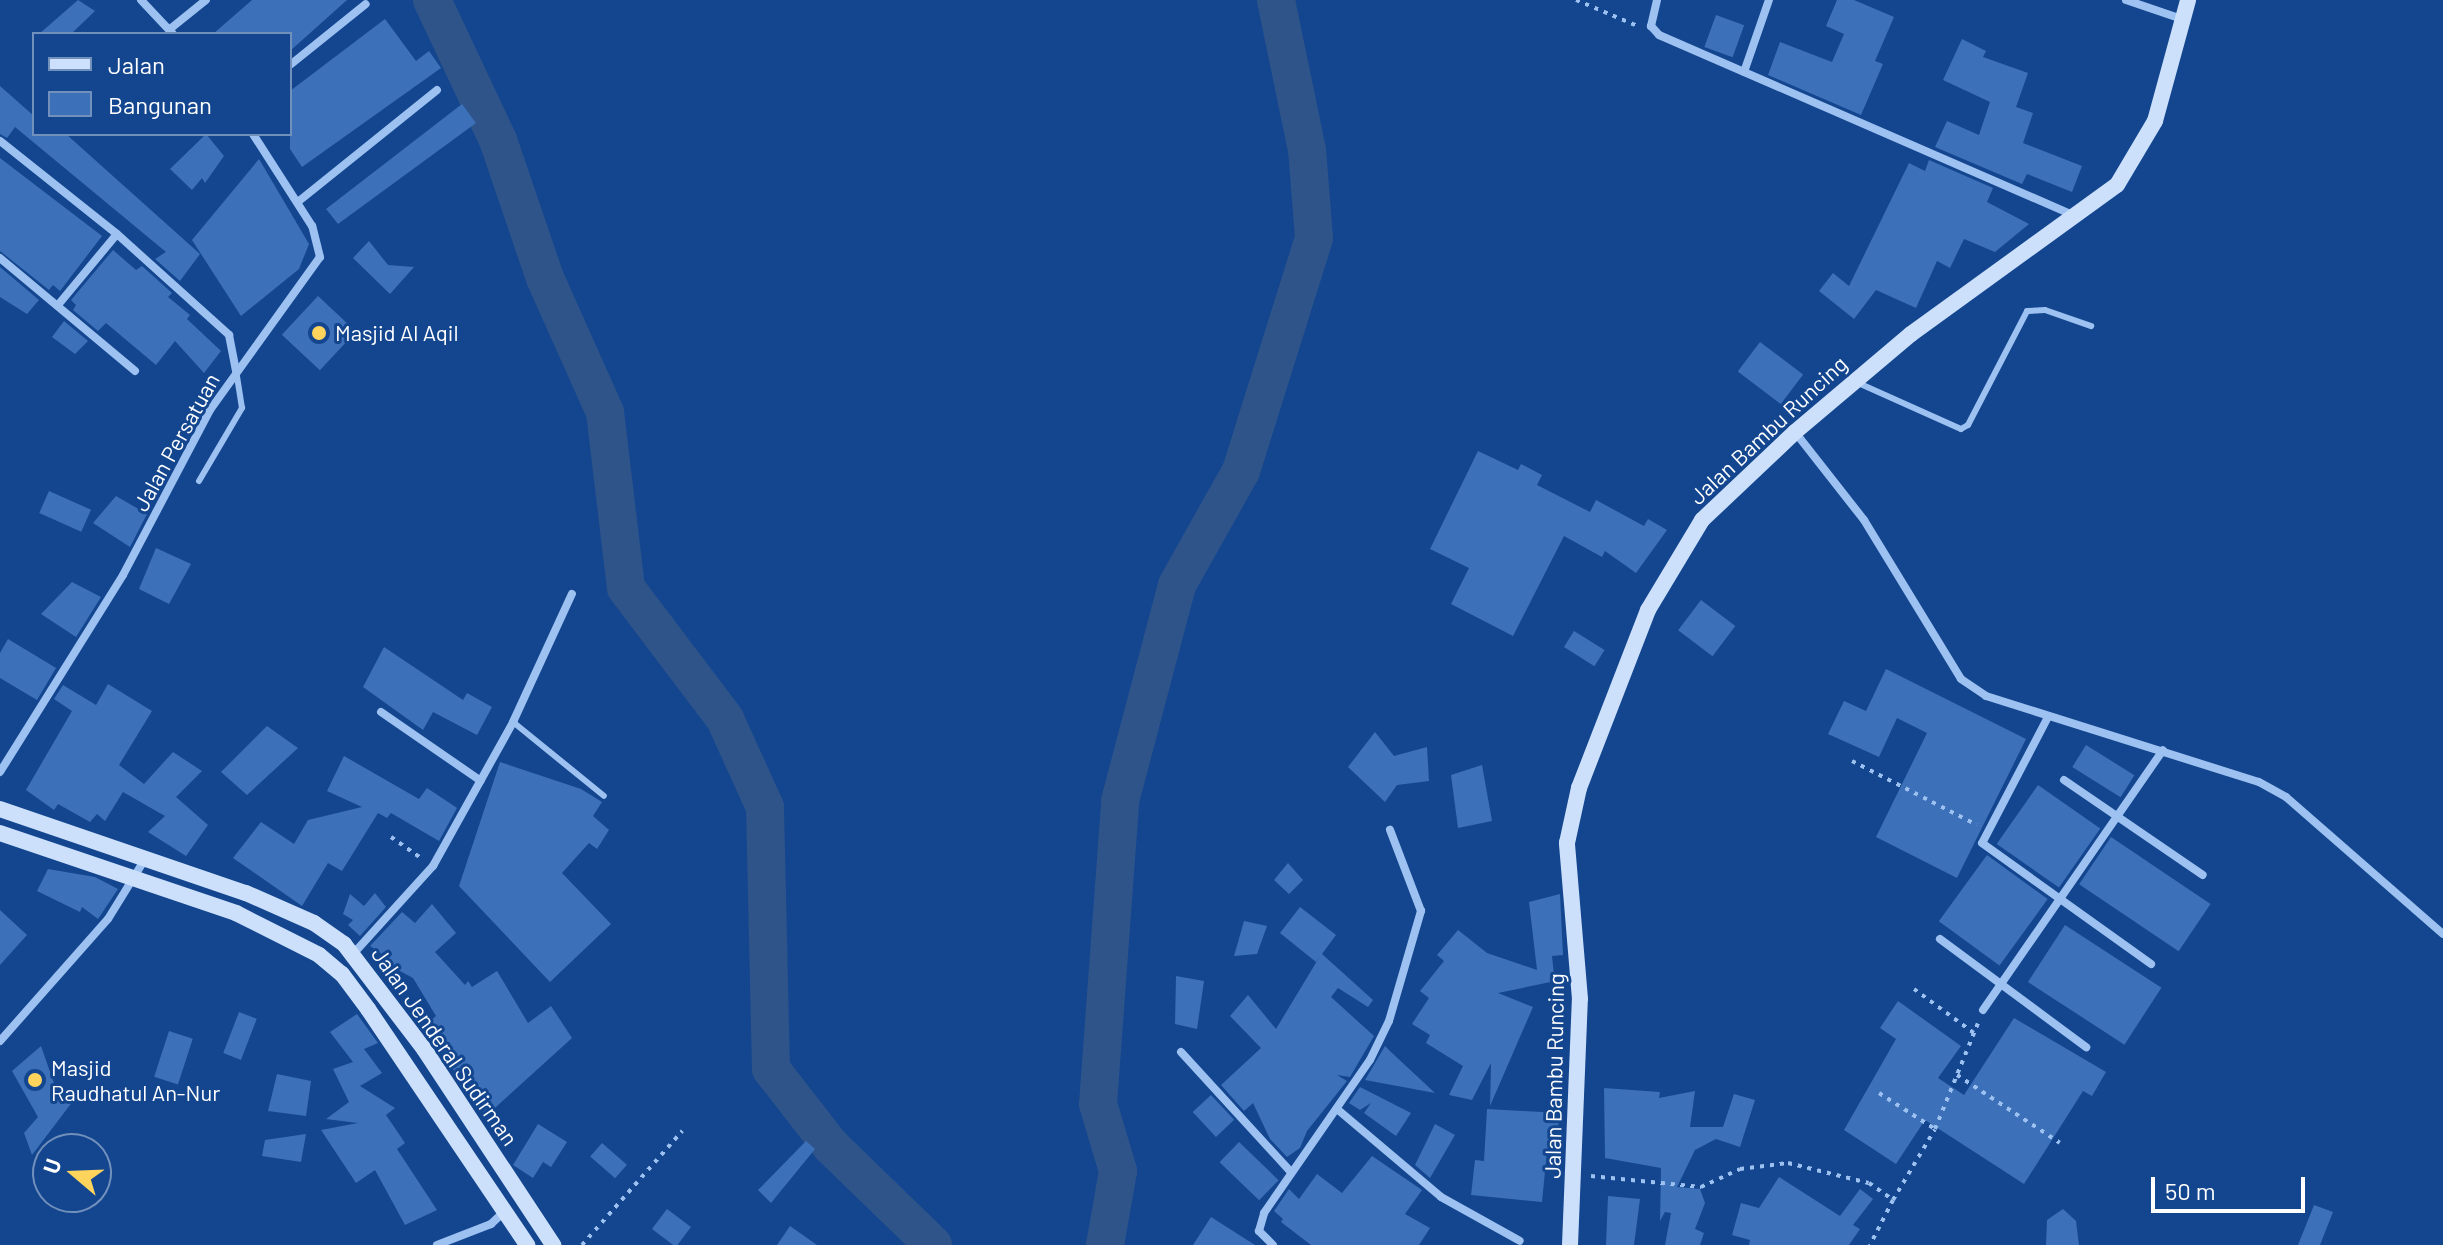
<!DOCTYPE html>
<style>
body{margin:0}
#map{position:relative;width:2443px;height:1245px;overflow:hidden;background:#13468f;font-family:Barlow,sans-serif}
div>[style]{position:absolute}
.river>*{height:38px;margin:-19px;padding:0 19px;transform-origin:19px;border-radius:19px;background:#2f548a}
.building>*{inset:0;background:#3c70b8;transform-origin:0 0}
.path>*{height:4px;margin-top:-2px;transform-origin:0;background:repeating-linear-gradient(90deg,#9dc1f1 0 4px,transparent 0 10px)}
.lane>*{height:6px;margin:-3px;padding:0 3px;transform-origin:3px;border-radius:3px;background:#9dc1f1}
.street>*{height:8px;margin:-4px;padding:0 4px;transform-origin:4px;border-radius:4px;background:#9dc1f1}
.secondary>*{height:16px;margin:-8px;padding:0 8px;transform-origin:8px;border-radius:8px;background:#cce0fc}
.dots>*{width:22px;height:22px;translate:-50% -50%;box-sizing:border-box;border:4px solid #13468f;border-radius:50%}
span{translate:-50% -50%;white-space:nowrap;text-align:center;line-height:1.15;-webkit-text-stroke:6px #13468f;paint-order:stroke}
.poi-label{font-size:22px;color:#fff}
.left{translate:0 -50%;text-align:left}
.street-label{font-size:22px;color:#fff}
.legend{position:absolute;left:32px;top:32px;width:260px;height:104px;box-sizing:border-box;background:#13468f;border:2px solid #7190bc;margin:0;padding:10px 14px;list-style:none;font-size:24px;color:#fff}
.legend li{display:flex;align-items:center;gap:16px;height:40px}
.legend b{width:40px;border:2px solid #7190bc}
.north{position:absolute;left:32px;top:1133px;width:80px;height:80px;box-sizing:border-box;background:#13468f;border:2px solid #7190bc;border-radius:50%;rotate:289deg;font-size:22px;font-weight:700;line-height:32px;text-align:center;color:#fff}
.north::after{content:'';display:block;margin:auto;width:28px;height:36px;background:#ffd45d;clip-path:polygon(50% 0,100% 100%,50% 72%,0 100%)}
.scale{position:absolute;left:2151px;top:1177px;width:154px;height:36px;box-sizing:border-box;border:4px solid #fff;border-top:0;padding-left:10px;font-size:24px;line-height:28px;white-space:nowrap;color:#fff;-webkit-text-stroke:6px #13468f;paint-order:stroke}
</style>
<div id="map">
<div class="river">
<div style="left:432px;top:0;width:155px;rotate:64.8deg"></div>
<div style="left:498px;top:140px;width:146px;rotate:71.2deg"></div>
<div style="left:545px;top:278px;width:147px;rotate:65.9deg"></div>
<div style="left:605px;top:412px;width:177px;rotate:83.2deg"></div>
<div style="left:626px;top:588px;width:164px;rotate:52.9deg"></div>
<div style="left:725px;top:719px;width:97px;rotate:65.6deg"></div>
<div style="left:765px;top:807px;width:262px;rotate:88.7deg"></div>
<div style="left:771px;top:1069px;width:98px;rotate:52.1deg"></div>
<div style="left:831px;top:1146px;width:142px;rotate:44.1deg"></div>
<div style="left:1105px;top:1245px;width:75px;rotate:-80deg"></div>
<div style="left:1118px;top:1171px;width:70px;rotate:-106.6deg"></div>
<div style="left:1098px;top:1104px;width:304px;rotate:-85.8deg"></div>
<div style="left:1120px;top:801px;width:223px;rotate:-75.2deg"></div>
<div style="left:1177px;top:585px;width:131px;rotate:-60.7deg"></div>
<div style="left:1241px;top:471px;width:244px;rotate:-72.6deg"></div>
<div style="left:1314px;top:238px;width:88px;rotate:-94.5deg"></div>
<div style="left:1307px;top:150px;width:153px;rotate:-101.7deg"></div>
</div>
<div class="building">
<div style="clip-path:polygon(78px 0,95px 11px,71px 34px,39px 34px)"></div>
<div style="clip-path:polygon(252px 0,347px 0,290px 51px,290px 34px,213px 34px)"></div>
<div style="clip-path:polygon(1837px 0,1854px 0,1894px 17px,1875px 61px,1883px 64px,1861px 115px,1768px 75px,1780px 42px,1832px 62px,1844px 34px,1826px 26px)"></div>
<div style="left:1716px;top:15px;width:30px;height:34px;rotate:20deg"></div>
<div style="clip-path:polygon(385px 19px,416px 61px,429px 51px,441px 68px,302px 167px,290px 149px,290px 91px)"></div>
<div style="clip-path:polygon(1962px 39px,1986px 51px,1983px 57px,2028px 73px,2016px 107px,2033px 113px,2023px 143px,2082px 166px,2072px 192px,2027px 174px,2022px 184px,1935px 147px,1947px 121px,1979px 135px,1990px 102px,1943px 80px)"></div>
<div style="clip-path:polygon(0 86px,34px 116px,34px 134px,66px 134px,200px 254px,180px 281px,155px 259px,166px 252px,15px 127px,7px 138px,0 134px)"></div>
<div style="clip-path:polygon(462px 104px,476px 123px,338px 224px,326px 209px)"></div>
<div style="clip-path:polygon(206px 134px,224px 156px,205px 183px,202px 178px,192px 190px,170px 169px)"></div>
<div style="clip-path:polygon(0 158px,102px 236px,60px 291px,53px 285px,49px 290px,0 251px)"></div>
<div style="clip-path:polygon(259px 159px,309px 244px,299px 269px,241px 316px,192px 240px)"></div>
<div style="clip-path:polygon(1929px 160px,1993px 188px,1987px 202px,2029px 224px,1995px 252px,1964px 239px,1950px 268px,1937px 261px,1916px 308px,1876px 290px,1854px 319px,1819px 291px,1833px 273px,1849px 286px,1909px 163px,1925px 171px)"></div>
<div style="clip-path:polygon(369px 241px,388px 265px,414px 267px,390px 294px,353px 258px)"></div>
<div style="clip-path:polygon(113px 250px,136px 270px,142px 266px,172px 293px,168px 297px,190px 315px,187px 319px,221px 351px,204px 373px,175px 341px,156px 365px,106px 323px,98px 331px,73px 310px,76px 305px,71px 300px)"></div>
<div style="clip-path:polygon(0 267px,39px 300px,27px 314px,0 297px)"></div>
<div style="left:318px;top:296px;width:52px;height:53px;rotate:43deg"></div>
<div style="clip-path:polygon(64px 321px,88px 341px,75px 354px,52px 337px)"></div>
<div style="left:1760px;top:342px;width:54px;height:37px;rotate:37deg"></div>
<div style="clip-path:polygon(1478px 451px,1518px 470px,1521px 464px,1542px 475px,1537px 485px,1590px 512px,1596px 500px,1644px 526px,1648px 519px,1667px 530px,1636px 573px,1605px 551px,1602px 557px,1564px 536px,1513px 636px,1451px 604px,1469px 568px,1430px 549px)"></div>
<div style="left:49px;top:491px;width:46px;height:24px;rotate:24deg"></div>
<div style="clip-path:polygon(116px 496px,147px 514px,130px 547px,93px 523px)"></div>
<div style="clip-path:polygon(156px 548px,191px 564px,169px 604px,139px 589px)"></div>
<div style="clip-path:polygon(72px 582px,101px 597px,76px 637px,41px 614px)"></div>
<div style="left:1701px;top:600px;width:43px;height:38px;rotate:37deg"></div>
<div style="left:1574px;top:631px;width:36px;height:19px;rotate:32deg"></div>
<div style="clip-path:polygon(8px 639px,56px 668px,37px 700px,0 678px,0 653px)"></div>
<div style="clip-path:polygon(384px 647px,463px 700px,467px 693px,492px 707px,477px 735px,433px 712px,423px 730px,363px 687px)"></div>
<div style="clip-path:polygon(1886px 669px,2026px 739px,1957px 878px,1876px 837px,1927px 733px,1897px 718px,1879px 757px,1828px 734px,1844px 701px,1866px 711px)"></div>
<div style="clip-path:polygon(108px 684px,152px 711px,119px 765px,144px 784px,173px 752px,202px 771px,176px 797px,208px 825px,186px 856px,148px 832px,165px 816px,123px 792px,105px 821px,97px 814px,90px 822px,58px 804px,54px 810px,26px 790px,72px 711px,54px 699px,63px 685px,96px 705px)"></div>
<div style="clip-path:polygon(267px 726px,298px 748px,247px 795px,221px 772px)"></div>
<div style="clip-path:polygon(1375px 732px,1394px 756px,1427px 747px,1429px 781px,1397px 785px,1385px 802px,1348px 767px)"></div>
<div style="left:2086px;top:745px;width:57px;height:26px;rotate:32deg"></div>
<div style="clip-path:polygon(344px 756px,419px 799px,427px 788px,457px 808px,439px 841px,391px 813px,387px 818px,378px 813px,342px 871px,328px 863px,302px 906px,233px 858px,261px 822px,294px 844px,308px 820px,362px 807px,327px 791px)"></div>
<div style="clip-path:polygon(500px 762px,581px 789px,602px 802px,593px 816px,609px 830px,597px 849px,589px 843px,562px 873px,611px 924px,550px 982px,459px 886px)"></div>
<div style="clip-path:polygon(1482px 765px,1492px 821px,1458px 828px,1451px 775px)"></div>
<div style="left:2038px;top:785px;width:76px;height:72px;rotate:35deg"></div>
<div style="left:2111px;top:837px;width:120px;height:57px;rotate:34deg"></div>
<div style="left:1987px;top:855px;width:75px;height:82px;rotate:36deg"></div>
<div style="clip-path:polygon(1288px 863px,1303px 880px,1289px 894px,1274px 880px)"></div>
<div style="clip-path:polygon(48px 869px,95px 877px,118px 889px,98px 919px,82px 907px,80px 912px,37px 891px)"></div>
<div style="clip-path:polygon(375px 893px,386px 907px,360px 936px,348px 925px,353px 920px,343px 914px,350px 894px,364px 906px)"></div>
<div style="clip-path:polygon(1560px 894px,1563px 955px,1552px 956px,1554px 975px,1565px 979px,1498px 993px,1533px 1007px,1490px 1106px,1491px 1063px,1472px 1100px,1449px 1095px,1463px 1066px,1426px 1043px,1430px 1035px,1412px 1024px,1429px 998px,1420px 991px,1444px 961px,1437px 955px,1458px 930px,1487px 953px,1537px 970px,1529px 902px)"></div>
<div style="clip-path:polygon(432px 904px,456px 933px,435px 952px,465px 985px,468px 981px,472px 987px,497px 971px,528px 1023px,551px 1006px,572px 1038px,486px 1116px,423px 1027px,436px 1016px,413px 978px,381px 961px,385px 956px,370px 946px,402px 912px,415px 923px)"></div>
<div style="clip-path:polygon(1300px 907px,1336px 935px,1322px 954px,1373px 1000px,1368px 1007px,1338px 988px,1331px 997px,1374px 1036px,1350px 1077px,1337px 1075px,1347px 1081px,1307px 1131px,1300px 1148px,1287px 1157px,1270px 1139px,1253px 1103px,1244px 1111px,1221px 1085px,1261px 1048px,1230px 1016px,1248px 995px,1276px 1029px,1320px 956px,1316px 962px,1280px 933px)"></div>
<div style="clip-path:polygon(0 910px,27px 935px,0 965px)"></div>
<div style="clip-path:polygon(1244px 921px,1267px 926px,1257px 954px,1234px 956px)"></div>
<div style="left:2065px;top:925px;width:115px;height:68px;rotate:33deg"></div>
<div style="clip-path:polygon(1176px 976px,1204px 981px,1197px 1029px,1175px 1024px)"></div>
<div style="clip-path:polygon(1898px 1001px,1961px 1046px,1938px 1078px,1964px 1095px,2014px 1018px,2106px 1072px,2092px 1096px,2083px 1091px,2024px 1184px,1925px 1120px,1896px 1164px,1844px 1130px,1896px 1039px,1880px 1028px)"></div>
<div style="left:239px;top:1012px;width:19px;height:44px;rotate:21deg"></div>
<div style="clip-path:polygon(357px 1014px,378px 1043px,364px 1049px,382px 1073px,360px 1086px,395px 1108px,386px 1115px,405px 1143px,397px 1149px,437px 1210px,405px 1225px,375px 1170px,356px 1183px,321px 1130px,358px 1123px,326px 1119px,349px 1102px,333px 1069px,353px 1062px,330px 1032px)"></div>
<div style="left:169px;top:1031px;width:25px;height:48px;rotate:18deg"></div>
<div style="clip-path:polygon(41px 1046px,58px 1095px,64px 1088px,73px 1101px,32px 1155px,24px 1133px,38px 1117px,12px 1071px)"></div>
<div style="clip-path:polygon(1385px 1046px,1391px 1052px,1435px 1093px,1365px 1080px)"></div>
<div style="clip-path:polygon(277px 1074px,311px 1081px,306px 1116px,268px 1111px)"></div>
<div style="clip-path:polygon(1360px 1087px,1411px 1113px,1396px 1136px,1364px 1113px,1371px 1103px,1360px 1110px,1349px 1103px)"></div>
<div style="clip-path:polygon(1604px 1088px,1660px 1092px,1659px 1098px,1695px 1091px,1690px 1127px,1723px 1127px,1734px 1094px,1755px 1100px,1740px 1147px,1716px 1139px,1695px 1150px,1677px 1187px,1700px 1189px,1705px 1203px,1695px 1229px,1704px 1233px,1700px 1245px,1665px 1245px,1671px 1213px,1665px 1212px,1660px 1221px,1661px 1168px,1605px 1158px)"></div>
<div style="left:1211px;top:1095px;width:34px;height:25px;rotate:47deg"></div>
<div style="clip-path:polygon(1487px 1109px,1559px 1113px,1557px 1151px,1547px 1151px,1542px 1202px,1471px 1195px,1475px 1160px,1484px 1161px)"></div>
<div style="clip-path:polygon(538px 1124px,567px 1142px,551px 1167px,543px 1162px,533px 1178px,513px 1165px)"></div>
<div style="clip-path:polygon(1435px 1124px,1455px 1135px,1430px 1178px,1415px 1165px)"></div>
<div style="clip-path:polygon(306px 1134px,301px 1162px,262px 1156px,265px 1140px)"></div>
<div style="clip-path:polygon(806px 1141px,815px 1149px,771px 1203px,758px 1190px)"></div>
<div style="left:1239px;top:1142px;width:55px;height:28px;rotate:44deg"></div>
<div style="left:602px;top:1143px;width:33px;height:18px;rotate:41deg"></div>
<div style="clip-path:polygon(1372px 1156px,1422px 1190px,1405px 1214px,1430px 1228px,1419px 1245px,1311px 1245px,1281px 1222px,1283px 1219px,1274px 1211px,1289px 1189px,1299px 1199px,1317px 1174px,1342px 1193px)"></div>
<div style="clip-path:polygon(1779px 1177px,1840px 1216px,1860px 1189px,1873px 1199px,1853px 1225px,1860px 1229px,1849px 1245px,1749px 1245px,1750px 1240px,1732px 1235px,1741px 1203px,1759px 1208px)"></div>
<div style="clip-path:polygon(1608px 1196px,1640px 1199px,1634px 1245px,1606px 1245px)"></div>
<div style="clip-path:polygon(2314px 1205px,2333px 1212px,2320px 1245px,2298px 1245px)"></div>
<div style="left:667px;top:1209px;width:30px;height:25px;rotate:37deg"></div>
<div style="clip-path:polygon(2063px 1209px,2076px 1221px,2079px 1245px,2046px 1245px,2047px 1220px)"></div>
<div style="clip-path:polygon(1211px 1217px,1255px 1245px,1193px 1245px)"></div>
<div style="clip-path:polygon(790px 1226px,817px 1245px,777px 1245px)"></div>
</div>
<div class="path">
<div style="left:1576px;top:0;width:69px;rotate:22.9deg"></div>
<div style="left:1852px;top:761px;width:140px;rotate:27.1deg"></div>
<div style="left:391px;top:837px;width:38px;rotate:35deg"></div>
<div style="left:1914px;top:989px;width:74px;rotate:36.3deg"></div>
<div style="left:1957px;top:1075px;width:123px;rotate:33.4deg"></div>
<div style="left:1879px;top:1093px;width:67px;rotate:32.7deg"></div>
<div style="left:1591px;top:1176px;width:111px;rotate:5.7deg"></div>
<div style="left:1701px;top:1187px;width:43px;rotate:-24.8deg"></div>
<div style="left:1740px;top:1169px;width:48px;rotate:-7.1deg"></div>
<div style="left:1788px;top:1163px;width:83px;rotate:13.9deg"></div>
<div style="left:1869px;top:1183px;width:29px;rotate:35deg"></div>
<div style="left:1893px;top:1200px;width:51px;rotate:117.1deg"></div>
<div style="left:1893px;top:1200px;width:82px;rotate:-59.4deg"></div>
<div style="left:1935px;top:1129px;width:114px;rotate:-67.9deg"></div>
<div style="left:582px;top:1245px;width:152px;rotate:-48.7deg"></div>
</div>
<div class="lane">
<div style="left:1856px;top:382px;width:115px;rotate:24.1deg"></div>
<div style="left:1961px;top:429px;width:8px;rotate:-30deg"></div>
<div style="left:1968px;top:425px;width:128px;rotate:-62.6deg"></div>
<div style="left:2027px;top:311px;width:18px;rotate:-3deg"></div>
<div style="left:2045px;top:310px;width:49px;rotate:19.2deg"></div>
<div style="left:199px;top:481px;width:85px;rotate:-59.5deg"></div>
<div style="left:242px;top:408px;width:37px;rotate:-99deg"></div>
<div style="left:513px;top:722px;width:117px;rotate:39.1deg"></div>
</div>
<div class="street">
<div style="left:141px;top:0;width:47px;rotate:46.7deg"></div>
<div style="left:1657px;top:0;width:27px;rotate:103deg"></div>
<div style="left:1651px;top:26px;width:12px;rotate:48deg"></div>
<div style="left:1659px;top:35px;width:451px;rotate:23.5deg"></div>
<div style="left:2126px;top:0;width:59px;rotate:18.7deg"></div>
<div style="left:170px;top:29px;width:46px;rotate:-38.9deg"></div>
<div style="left:290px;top:65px;width:97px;rotate:-38.8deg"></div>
<div style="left:1744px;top:72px;width:76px;rotate:-70.9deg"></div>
<div style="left:0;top:141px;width:149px;rotate:38.5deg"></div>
<div style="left:117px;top:234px;width:151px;rotate:42deg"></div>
<div style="left:229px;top:335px;width:37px;rotate:79deg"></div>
<div style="left:299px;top:201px;width:177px;rotate:-38.8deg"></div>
<div style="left:0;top:258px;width:176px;rotate:39.9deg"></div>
<div style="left:58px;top:305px;width:92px;rotate:-50.3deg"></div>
<div style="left:1795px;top:432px;width:112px;rotate:51.9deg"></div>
<div style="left:1864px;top:520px;width:186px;rotate:58.6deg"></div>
<div style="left:1961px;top:679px;width:30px;rotate:34deg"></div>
<div style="left:1986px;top:696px;width:286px;rotate:17.5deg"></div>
<div style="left:2259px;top:782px;width:31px;rotate:29deg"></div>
<div style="left:2286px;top:797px;width:208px;rotate:41.1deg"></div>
<div style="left:381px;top:712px;width:121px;rotate:34.6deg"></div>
<div style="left:2048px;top:717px;width:142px;rotate:117.6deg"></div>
<div style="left:1982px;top:843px;width:208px;rotate:35.6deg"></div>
<div style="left:0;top:772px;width:232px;rotate:-58deg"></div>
<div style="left:123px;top:575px;width:187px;rotate:-62.2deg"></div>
<div style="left:210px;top:410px;width:188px;rotate:-54.3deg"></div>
<div style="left:320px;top:257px;width:32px;rotate:-104deg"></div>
<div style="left:312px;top:226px;width:109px;rotate:-122.7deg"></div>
<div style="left:2064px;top:780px;width:168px;rotate:34.4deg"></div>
<div style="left:1940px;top:939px;width:182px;rotate:36.5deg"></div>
<div style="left:354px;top:953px;width:118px;rotate:-47.8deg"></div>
<div style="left:433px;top:866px;width:165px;rotate:-60.9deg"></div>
<div style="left:513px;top:722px;width:141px;rotate:-65.3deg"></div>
<div style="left:1983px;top:1010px;width:316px;rotate:-55.3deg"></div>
<div style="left:0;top:1041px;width:163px;rotate:-48.5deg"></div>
<div style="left:108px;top:919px;width:70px;rotate:-58.3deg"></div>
<div style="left:1181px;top:1052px;width:161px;rotate:47.5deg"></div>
<div style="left:1337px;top:1109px;width:136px;rotate:40.2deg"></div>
<div style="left:1441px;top:1197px;width:90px;rotate:29.1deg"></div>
<div style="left:437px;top:1245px;width:58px;rotate:-21.3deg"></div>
<div style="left:491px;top:1224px;width:19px;rotate:-43deg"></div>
<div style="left:1273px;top:1245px;width:20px;rotate:-135deg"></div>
<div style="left:1259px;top:1231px;width:19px;rotate:-74deg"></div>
<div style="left:1264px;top:1213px;width:186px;rotate:-55.3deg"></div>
<div style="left:1370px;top:1060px;width:43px;rotate:-64deg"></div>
<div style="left:1389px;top:1021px;width:115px;rotate:-73.8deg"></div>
<div style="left:1421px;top:911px;width:87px;rotate:-110.9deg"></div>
</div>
<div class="secondary">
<div style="left:0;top:809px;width:260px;rotate:18.9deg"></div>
<div style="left:246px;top:893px;width:74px;rotate:23.8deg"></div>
<div style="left:314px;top:923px;width:37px;rotate:35deg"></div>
<div style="left:344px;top:944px;width:132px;rotate:52.7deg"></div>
<div style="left:424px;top:1049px;width:235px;rotate:56.6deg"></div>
<div style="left:0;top:833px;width:249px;rotate:18.7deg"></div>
<div style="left:236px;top:913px;width:93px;rotate:26.8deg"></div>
<div style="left:319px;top:955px;width:30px;rotate:40deg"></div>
<div style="left:342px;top:974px;width:44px;rotate:53.4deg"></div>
<div style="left:368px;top:1009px;width:285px;rotate:56deg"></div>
<div style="left:1570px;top:1245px;width:246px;rotate:-87.7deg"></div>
<div style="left:1580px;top:999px;width:157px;rotate:-94.8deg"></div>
<div style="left:1567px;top:843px;width:56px;rotate:-77.7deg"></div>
<div style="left:1579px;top:788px;width:191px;rotate:-68.8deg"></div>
<div style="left:1648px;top:610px;width:105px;rotate:-59deg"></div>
<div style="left:1702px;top:520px;width:128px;rotate:-43.4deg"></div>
<div style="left:1795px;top:432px;width:152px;rotate:-40.2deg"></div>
<div style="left:1911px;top:334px;width:254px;rotate:-35.9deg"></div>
<div style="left:2117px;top:185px;width:74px;rotate:-59.3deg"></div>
<div style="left:2155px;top:121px;width:125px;rotate:-74.7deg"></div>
</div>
<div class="dots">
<div style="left:319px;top:333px;background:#ffd45d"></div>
<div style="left:35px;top:1080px;background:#ffd45d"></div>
</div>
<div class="poi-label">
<span class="left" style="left:335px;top:333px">Masjid Al Aqil</span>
<span class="left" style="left:51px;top:1080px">Masjid<br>Raudhatul An-Nur</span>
</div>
<div class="street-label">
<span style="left:1768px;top:430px;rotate:-43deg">Jalan Bambu Runcing</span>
<span style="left:176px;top:442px;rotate:-61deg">Jalan Persatuan</span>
<span style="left:445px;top:1046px;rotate:55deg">Jalan Jenderal Sudirman</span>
<span style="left:1554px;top:1076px;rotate:-89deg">Jalan Bambu Runcing</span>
</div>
<ul class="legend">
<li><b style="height:10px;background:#cce0fc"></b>Jalan</li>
<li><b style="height:22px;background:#3c70b8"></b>Bangunan</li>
</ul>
<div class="north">U</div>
<div class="scale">50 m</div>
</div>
